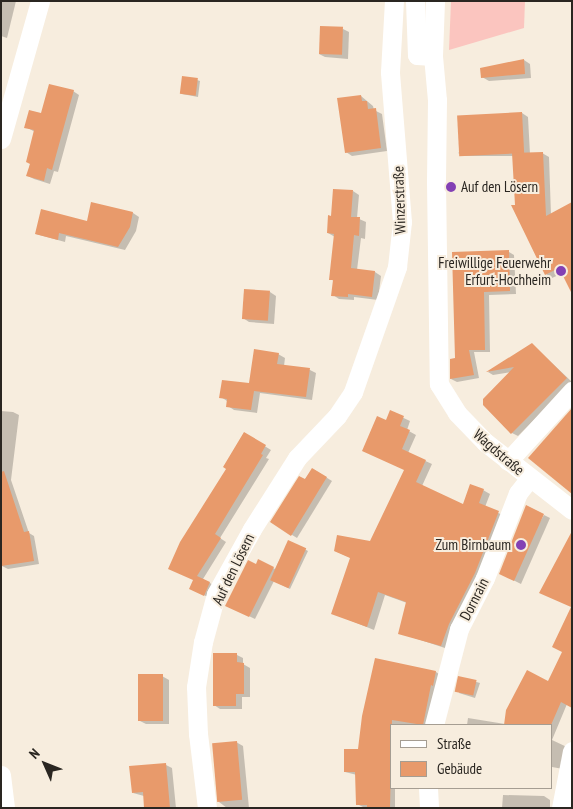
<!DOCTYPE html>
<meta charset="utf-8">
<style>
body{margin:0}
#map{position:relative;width:573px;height:809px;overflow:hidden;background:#f7edde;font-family:"PT Sans Narrow",sans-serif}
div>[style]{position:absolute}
.green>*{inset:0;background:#fbc5bf}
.shadow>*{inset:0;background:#0003}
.building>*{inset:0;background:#e89a6b;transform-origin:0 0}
.minor>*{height:19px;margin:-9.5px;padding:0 9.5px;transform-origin:9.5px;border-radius:9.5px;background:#fff}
.dots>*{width:14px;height:14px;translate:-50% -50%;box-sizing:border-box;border:2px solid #f7edde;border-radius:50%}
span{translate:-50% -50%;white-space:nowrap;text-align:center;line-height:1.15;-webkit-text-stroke:4px #f7edde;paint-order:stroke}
.poi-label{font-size:15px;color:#2a2621}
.left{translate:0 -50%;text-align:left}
.right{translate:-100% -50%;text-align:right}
.street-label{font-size:15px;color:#2a2621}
.frame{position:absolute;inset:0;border:2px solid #2a2621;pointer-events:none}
.legend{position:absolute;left:390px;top:724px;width:162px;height:65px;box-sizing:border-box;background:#f7edde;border:1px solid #a59d92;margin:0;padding:6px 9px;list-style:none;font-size:15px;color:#2a2621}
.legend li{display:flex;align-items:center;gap:10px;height:25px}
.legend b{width:25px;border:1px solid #a59d92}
.north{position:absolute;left:20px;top:739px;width:50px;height:50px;-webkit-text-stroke:4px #f7edde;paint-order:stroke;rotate:314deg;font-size:14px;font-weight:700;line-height:20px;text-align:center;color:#2a2621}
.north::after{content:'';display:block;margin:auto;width:18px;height:22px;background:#2a2621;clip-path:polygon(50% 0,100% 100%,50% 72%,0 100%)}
</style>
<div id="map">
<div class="green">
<div style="clip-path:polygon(451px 1px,525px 1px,524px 28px,449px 50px)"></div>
</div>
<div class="shadow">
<div style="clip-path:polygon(1px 1px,16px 1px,7px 38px,1px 36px)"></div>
<div style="clip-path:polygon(343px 29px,349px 32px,348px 59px,325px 57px,319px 54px)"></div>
<div style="clip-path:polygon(524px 60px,530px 64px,531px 78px,489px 81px,482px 77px)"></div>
<div style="clip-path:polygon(197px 80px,200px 81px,198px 97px,182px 94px)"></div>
<div style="clip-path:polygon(73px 91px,79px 95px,58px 172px,54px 171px,50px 184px,34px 179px,28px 176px,35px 132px,26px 127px)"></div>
<div style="clip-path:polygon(361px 96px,373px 106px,374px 110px,382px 114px,387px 151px,352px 156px,346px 152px)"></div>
<div style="clip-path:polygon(522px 113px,528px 117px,530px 154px,542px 153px,549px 157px,551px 215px,563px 273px,552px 278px,546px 274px,516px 206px,514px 156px,465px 156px,458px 153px)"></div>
<div style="clip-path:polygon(353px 191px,359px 195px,357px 218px,366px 222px,365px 239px,361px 238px,357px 270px,375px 272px,381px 276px,378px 300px,354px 297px,354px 300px,339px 299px,333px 295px,334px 281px,330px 279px,335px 237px,328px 233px,332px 217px)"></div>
<div style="clip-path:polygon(92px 204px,133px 213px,139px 217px,136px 231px,125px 250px,66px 236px,65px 242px,36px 234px,88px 222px)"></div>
<div style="clip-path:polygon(509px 252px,514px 255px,516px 294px,489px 295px,490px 352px,474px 352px,479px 378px,457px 382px,451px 379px,457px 359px,454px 253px)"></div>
<div style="clip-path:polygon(245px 290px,270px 292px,276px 296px,274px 324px,249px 322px,243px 318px)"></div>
<div style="clip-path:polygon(532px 344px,572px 382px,518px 436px,512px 433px,512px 372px,493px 375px,488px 372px)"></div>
<div style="clip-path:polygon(278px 354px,285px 358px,284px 366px,310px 370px,316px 373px,312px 400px,260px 393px,257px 413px,234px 410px,228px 406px,227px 401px,221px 397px,250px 385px)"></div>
<div style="clip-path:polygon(1px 411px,13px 412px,19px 415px,11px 480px,29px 533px,34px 536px,39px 564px,8px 569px,2px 566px,1px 561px)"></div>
<div style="clip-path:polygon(391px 412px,410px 421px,407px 430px,416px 435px,408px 453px,432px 464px,422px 486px,463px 505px,483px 490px,490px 494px,485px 507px,505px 516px,448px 649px,399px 633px,407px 603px,385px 595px,374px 630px,332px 613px,351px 558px,335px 551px,371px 543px,405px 470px,386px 421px)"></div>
<div style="clip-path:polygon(245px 434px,271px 450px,266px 458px,269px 459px,220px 538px,226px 542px,203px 579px,215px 586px,210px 598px,191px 589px,228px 468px)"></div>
<div style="clip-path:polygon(313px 469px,332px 481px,297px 538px,271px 522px)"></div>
<div style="clip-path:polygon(544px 515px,550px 518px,521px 584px,507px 577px)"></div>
<div style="clip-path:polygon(289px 541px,308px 551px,290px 589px,274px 581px,255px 619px,232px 608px,259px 561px,275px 569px)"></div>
<div style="clip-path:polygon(570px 612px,567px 704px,552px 740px,569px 748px,563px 769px,552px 767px,552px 725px,467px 725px,468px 718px,505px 724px,548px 683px,564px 652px)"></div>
<div style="clip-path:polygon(237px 655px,243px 658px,243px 664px,250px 668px,250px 697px,242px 697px,242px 709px,220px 709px,214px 705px)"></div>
<div style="clip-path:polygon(376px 660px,436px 672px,442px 676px,429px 725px,392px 725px,392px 788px,395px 788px,395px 808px,363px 807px,357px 804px,357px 775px,345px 772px,359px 750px)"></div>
<div style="clip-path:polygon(162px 676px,169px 680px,169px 724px,146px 724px,140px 721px)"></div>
<div style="clip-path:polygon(459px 677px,480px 683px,475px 698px,459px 693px)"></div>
<div style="clip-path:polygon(236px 742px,243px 746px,249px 808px,227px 808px,219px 802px)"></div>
<div style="clip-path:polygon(166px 765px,172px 768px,176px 808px,145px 808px,144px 796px,133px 793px)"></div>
<div style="clip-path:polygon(503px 795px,544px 796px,550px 800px,550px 808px,502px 808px)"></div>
</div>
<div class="building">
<div style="left:320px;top:26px;width:23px;height:28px;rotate:2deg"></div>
<div style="clip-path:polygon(524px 59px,525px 74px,481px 78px,480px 68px)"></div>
<div style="left:182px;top:76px;width:16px;height:18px;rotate:7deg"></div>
<div style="clip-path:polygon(49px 84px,74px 90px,52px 170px,47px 168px,44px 181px,26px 176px,30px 164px,26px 162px,34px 130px,24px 128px,29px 110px,41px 113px)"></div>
<div style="clip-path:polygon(361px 95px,362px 101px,367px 101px,368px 109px,376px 108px,381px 148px,345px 153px,337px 98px)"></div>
<div style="left:522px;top:112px;width:41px;height:65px;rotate:87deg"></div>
<div style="clip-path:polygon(543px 152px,546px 216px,572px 202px,572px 294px,559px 268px,545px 275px,511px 205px,515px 205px,512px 153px)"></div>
<div style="clip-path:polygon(333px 189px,353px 190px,351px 217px,360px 217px,359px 236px,354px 235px,351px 268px,375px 271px,372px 297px,348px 294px,348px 297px,331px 296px,333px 280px,329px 280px,334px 234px,327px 233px,328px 215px,331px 216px)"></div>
<div style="clip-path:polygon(91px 202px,133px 212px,130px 227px,118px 247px,59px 233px,58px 240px,35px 234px,41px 209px,87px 221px)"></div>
<div style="clip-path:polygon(509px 250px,510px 291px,484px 292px,485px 350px,469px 350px,474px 375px,450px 379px,450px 359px,455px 358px,452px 252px)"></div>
<div style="left:244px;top:289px;width:26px;height:30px;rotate:4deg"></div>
<div style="clip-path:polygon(532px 343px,567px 378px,511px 434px,483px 405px,483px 399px,514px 367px,486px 372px)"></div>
<div style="clip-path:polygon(254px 349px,279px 353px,277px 364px,310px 368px,306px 397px,254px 391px,251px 410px,226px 407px,227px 399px,219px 398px,222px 380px,249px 383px)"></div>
<div style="clip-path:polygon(572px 408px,572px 494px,528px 458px)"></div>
<div style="clip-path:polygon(390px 410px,404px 416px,400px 426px,410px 430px,402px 449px,426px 460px,416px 482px,463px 504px,470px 484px,484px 489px,479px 503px,499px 511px,475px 573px,449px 624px,441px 646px,398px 634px,406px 602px,378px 592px,367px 627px,331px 614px,350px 558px,334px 551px,337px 535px,370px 541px,404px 470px,362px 451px,377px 416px,386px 420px)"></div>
<div style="clip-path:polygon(244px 432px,266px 445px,261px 454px,263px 455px,215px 534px,221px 538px,197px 576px,210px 582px,204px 596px,189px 589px,193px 580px,168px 569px,180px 542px,226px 469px,223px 467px)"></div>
<div style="clip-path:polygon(312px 468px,327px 477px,291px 536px,270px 522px,299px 476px,305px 479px)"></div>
<div style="clip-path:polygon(4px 471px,24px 532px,29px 531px,34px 561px,1px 566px,1px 472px)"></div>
<div style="clip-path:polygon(526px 505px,544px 514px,514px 581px,499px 574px)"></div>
<div style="clip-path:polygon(572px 531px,572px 708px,561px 702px,551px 725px,504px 725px,506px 710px,527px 670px,548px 681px,562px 652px,552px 647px,571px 607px,539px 593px)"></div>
<div style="left:288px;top:540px;width:20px;height:44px;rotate:24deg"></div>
<div style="clip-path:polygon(258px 559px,274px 567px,249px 617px,225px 606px,248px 560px,256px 564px)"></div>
<div style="clip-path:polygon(213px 653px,237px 653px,237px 662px,244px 663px,244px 694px,236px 694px,236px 706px,213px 706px)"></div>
<div style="clip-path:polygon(375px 658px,436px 671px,433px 686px,431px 685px,423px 725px,392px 720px,390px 808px,367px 808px,367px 805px,356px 805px,355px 772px,344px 772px,344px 749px,358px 749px,362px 716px)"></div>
<div style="left:163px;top:674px;width:47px;height:25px;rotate:90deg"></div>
<div style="left:458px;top:676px;width:19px;height:16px;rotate:12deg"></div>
<div style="left:237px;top:741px;width:59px;height:25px;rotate:85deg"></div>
<div style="clip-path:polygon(166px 763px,170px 808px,144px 808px,143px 792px,132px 793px,129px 766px)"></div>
</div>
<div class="minor">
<div style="left:415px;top:1px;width:54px;rotate:87.9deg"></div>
<div style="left:417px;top:55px;width:16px;rotate:4deg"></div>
<div style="left:435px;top:1px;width:55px;rotate:92.1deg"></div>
<div style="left:433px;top:56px;width:44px;rotate:84.8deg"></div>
<div style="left:437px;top:100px;width:81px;rotate:90.7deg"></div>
<div style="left:436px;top:181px;width:203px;rotate:89.2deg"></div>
<div style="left:439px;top:384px;width:34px;rotate:58deg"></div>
<div style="left:457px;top:413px;width:40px;rotate:46deg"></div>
<div style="left:485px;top:442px;width:110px;rotate:38deg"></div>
<div style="left:1px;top:139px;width:143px;rotate:-74.2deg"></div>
<div style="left:508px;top:461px;width:95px;rotate:-47.6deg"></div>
<div style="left:434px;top:725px;width:99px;rotate:-75.4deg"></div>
<div style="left:459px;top:629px;width:57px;rotate:-63deg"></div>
<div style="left:485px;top:578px;width:91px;rotate:-68.8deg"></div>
<div style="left:518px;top:493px;width:18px;rotate:-52deg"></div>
<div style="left:1px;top:775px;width:33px;rotate:83deg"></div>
<div style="left:428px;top:788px;width:20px;rotate:87deg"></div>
<div style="left:207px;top:808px;width:75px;rotate:-96.9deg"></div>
<div style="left:198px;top:734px;width:47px;rotate:-92.4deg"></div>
<div style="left:196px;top:687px;width:46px;rotate:-81.2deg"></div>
<div style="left:203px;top:642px;width:50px;rotate:-74.8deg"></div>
<div style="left:216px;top:594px;width:74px;rotate:-61deg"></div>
<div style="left:252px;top:529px;width:84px;rotate:-57.6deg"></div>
<div style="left:297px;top:458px;width:58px;rotate:-46.4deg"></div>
<div style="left:337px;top:416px;width:29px;rotate:-56deg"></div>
<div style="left:353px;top:392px;width:133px;rotate:-70.6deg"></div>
<div style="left:397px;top:267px;width:45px;rotate:-83.7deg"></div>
<div style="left:402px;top:222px;width:150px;rotate:-94.6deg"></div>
<div style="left:390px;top:72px;width:71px;rotate:-86.8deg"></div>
<div style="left:561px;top:808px;width:58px;rotate:-79.1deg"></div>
</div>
<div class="dots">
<div style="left:451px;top:187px;background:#8340b4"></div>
<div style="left:561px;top:271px;background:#8340b4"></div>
<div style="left:521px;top:545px;background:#8340b4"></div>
</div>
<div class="poi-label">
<span class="left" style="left:461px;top:187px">Auf den Lösern</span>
<span class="right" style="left:551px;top:271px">Freiwillige Feuerwehr<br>Erfurt-Hochheim</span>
<span class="right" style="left:511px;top:545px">Zum Birnbaum</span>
</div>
<div class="street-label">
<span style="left:399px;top:200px;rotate:-92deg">Winzerstraße</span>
<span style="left:499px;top:452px;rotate:41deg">Wagdstraße</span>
<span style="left:233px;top:569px;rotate:-64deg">Auf den Lösern</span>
<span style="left:474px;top:599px;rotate:-63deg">Dornrain</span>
</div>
<div class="frame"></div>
<ul class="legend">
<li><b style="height:6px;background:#fff"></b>Straße</li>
<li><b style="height:14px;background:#e89a6b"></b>Gebäude</li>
</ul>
<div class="north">N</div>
</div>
